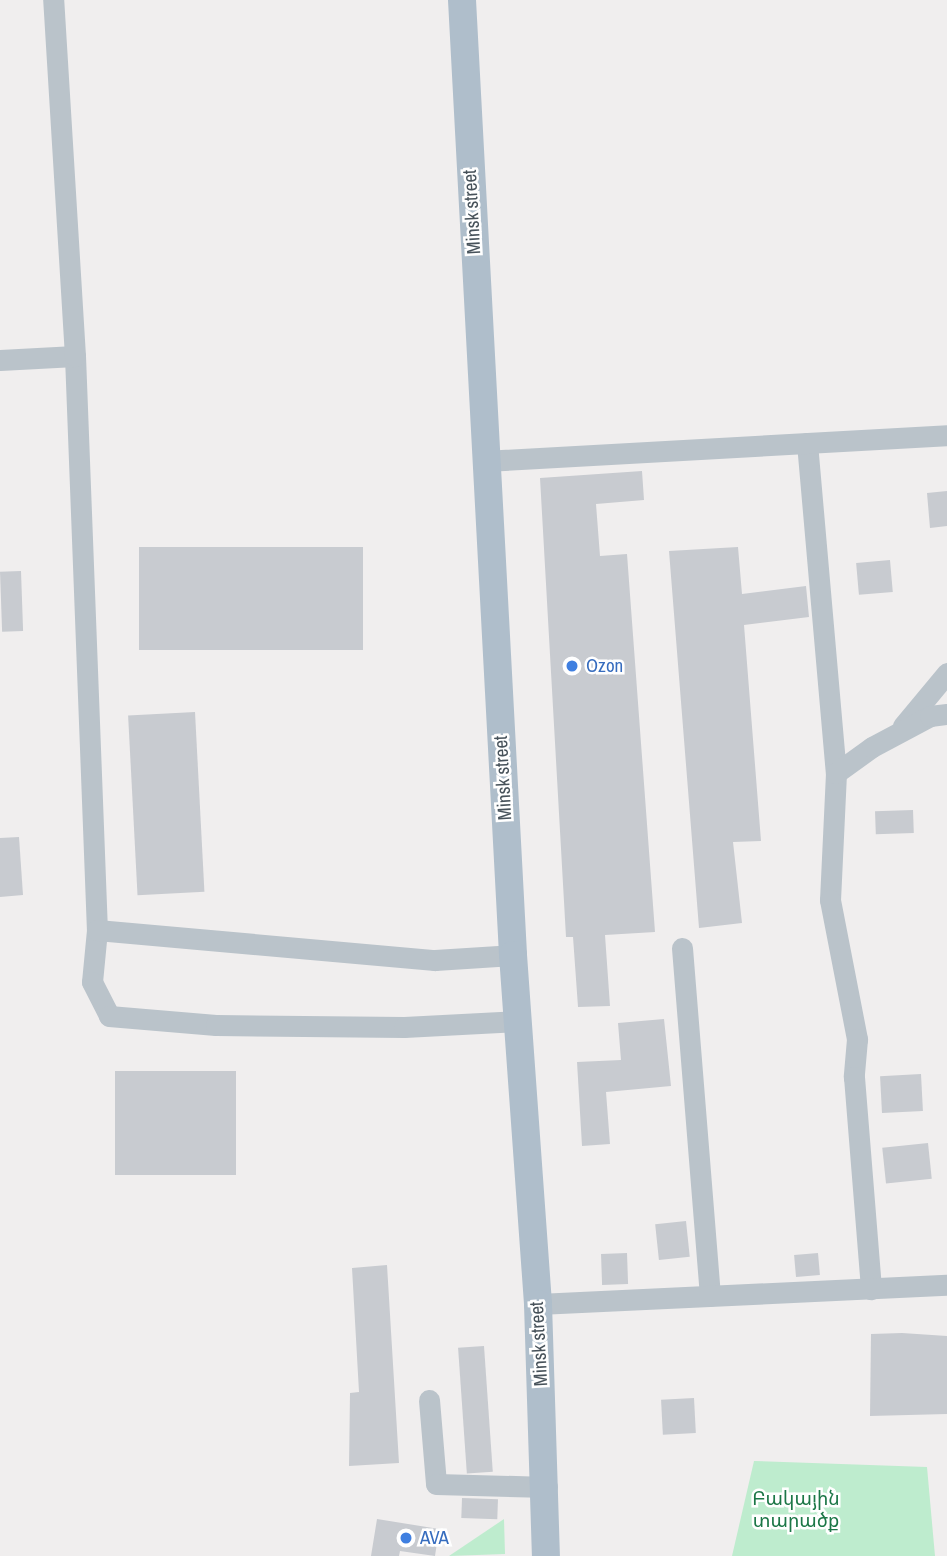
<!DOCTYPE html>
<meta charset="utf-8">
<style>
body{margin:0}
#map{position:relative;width:947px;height:1556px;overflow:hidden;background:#f0eeee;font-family:"Archivo Narrow","Noto Sans Armenian",sans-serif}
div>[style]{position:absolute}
.green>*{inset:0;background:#beecce}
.building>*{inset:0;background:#c8cbd0;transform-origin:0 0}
.minor>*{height:21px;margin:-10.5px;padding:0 10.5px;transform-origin:10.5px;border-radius:10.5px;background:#bac3ca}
.major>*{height:28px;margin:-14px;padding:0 14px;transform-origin:14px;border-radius:14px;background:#afbecb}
.dots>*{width:19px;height:19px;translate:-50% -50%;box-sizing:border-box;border:4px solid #fff;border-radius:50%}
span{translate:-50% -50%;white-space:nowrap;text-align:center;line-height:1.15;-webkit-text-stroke:5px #fff;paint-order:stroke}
.street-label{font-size:19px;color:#47525a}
.shop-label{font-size:19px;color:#366cbe}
.left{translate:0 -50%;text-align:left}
.park-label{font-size:19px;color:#1c7747}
</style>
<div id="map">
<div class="green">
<div style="clip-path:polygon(754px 1461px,927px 1467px,935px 1556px,732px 1556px)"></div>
<div style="clip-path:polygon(504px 1519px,505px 1554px,449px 1556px)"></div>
</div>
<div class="building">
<div style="clip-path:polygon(642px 471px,644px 500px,596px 504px,600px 556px,627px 554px,655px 932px,605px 935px,610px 1006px,578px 1007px,573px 937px,566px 937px,540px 478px)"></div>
<div style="clip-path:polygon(947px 491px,947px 526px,930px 528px,927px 493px)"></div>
<div style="left:139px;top:547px;width:224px;height:103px"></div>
<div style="clip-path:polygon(738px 547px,742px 594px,806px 586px,809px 617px,744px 625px,761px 841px,733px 842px,742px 923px,699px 928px,669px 551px)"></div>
<div style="left:890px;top:560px;width:32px;height:34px;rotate:85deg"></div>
<div style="left:21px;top:571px;width:60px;height:21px;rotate:88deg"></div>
<div style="left:195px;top:712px;width:180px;height:67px;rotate:87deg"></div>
<div style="left:913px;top:810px;width:23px;height:38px;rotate:88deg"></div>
<div style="clip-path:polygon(19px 837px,23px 895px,0 897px,0 838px)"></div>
<div style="clip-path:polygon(664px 1019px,671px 1086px,606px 1092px,610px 1144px,582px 1146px,577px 1062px,621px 1060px,618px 1023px)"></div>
<div style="left:115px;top:1071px;width:121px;height:104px"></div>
<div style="left:921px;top:1074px;width:37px;height:41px;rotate:87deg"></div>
<div style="left:928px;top:1143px;width:36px;height:46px;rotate:84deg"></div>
<div style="left:686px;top:1221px;width:36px;height:31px;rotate:84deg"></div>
<div style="left:627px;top:1253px;width:31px;height:26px;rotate:88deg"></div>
<div style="left:818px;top:1253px;width:22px;height:24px;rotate:85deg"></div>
<div style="clip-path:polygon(387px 1265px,399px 1463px,349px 1466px,350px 1393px,359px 1392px,352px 1268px)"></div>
<div style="clip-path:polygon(902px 1333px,947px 1336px,947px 1414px,870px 1416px,871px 1334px)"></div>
<div style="left:484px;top:1346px;width:126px;height:26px;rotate:86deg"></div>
<div style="left:694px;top:1398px;width:35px;height:33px;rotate:87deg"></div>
<div style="left:462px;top:1498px;width:36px;height:20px;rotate:2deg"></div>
<div style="clip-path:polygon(377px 1519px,439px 1529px,435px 1556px,400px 1551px,399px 1556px,371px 1556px)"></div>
</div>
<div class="minor">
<div style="left:75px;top:356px;width:574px;rotate:87.81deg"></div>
<div style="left:97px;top:930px;width:52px;rotate:95.5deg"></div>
<div style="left:92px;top:982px;width:38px;rotate:63deg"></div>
<div style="left:109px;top:1016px;width:107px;rotate:4.8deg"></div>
<div style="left:216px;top:1025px;width:188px;rotate:0.6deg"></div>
<div style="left:404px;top:1027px;width:115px;rotate:-3deg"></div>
<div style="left:0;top:360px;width:75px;rotate:-3.1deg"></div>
<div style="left:75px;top:356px;width:357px;rotate:-93.5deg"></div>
<div style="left:807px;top:443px;width:331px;rotate:85deg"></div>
<div style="left:836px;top:773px;width:127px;rotate:92.7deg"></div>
<div style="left:830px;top:900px;width:142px;rotate:79deg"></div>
<div style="left:857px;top:1039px;width:38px;rotate:95deg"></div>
<div style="left:854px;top:1077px;width:213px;rotate:85.4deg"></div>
<div style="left:485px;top:461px;width:463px;rotate:-3.2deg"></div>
<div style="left:903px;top:726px;width:69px;rotate:-50.3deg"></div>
<div style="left:836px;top:773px;width:44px;rotate:-35.8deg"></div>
<div style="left:872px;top:747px;width:66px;rotate:-28.1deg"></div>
<div style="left:930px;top:716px;width:17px;rotate:-7deg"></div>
<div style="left:97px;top:930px;width:339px;rotate:5.1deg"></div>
<div style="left:435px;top:960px;width:78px;rotate:-3.7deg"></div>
<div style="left:682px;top:948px;width:349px;rotate:85.4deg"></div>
<div style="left:538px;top:1304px;width:409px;rotate:-2.7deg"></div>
<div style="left:429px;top:1400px;width:84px;rotate:85.2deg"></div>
<div style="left:436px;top:1484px;width:111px;rotate:1.5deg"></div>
</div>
<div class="major">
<div style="left:462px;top:0;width:956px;rotate:86.94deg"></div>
<div style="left:513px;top:955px;width:350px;rotate:85.9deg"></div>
<div style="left:538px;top:1304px;width:252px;rotate:88.2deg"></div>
</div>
<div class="dots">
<div style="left:572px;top:666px;background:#3f7fe0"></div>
<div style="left:406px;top:1538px;background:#3f7fe0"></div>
</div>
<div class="street-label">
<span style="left:472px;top:212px;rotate:-93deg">Minsk street</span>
<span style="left:503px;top:778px;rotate:-93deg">Minsk street</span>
<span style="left:539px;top:1344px;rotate:-93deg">Minsk street</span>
</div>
<div class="shop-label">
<span class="left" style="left:586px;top:666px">Ozon</span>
<span class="left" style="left:420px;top:1538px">AVA</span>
</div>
<div class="park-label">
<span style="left:796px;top:1510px">Բակային<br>տարածք</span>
</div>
</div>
